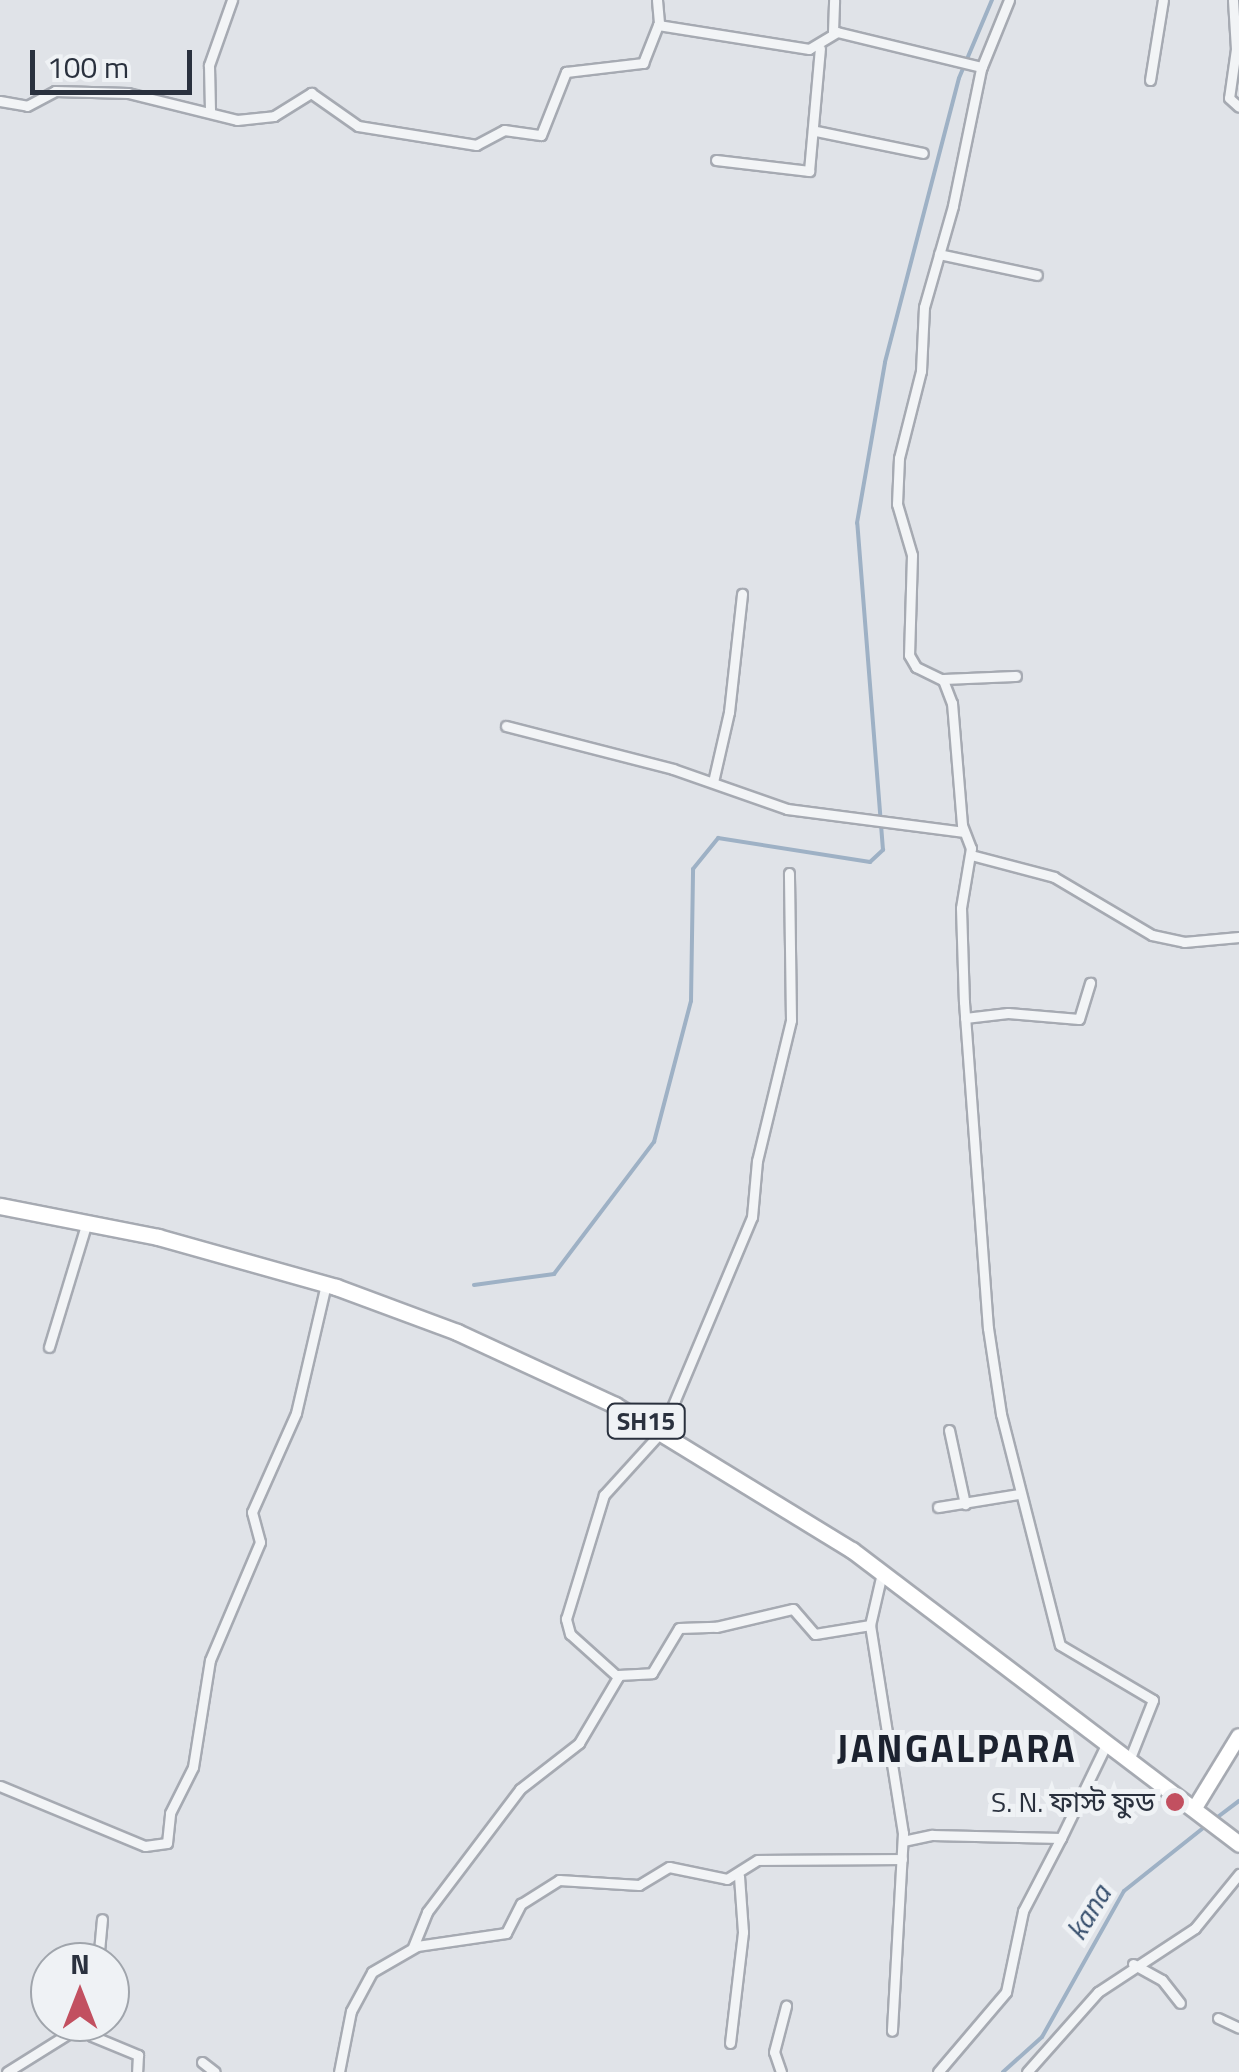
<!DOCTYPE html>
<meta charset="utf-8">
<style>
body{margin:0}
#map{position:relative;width:1239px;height:2072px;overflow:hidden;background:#e0e3e8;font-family:"Titillium Web","Noto Sans Bengali",sans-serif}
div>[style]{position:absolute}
.stream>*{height:4px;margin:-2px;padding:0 2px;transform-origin:2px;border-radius:2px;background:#9eb1c5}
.roads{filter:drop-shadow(2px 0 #a6aab2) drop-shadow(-2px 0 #a6aab2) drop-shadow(0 2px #a6aab2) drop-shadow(0 -2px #a6aab2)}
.street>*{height:9px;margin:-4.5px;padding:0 4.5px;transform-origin:4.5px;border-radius:4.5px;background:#f2f4f6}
.secondary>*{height:14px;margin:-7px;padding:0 7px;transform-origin:7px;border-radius:7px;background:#fff}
.primary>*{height:15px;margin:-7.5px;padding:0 7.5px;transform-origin:7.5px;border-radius:7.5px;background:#fff}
.dots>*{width:28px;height:28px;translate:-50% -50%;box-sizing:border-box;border:5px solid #eff2f5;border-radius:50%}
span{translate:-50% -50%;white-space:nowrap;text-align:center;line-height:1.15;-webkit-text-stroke:10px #eff2f5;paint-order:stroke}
.shield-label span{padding:2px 8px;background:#eff2f5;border:2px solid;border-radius:8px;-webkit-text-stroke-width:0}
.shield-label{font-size:25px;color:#2a313e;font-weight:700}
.poi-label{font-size:28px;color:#2a313e}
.right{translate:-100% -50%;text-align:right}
.water-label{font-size:30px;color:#38506e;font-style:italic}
.district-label{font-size:38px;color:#1c222f;font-weight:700;letter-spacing:2.5px}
.north{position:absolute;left:30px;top:1942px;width:100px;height:100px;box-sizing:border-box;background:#eff2f5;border:2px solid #a0a5ac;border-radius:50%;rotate:0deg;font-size:28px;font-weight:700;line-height:40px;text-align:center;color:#2a313e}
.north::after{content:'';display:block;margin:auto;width:35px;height:45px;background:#c25060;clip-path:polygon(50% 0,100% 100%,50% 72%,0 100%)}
.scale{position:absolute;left:30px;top:50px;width:162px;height:45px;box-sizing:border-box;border:5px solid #2a313e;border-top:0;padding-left:12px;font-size:30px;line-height:35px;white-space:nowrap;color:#2a313e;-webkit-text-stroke:8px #eff2f5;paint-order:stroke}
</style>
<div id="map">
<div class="stream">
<div style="left:474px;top:1285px;width:81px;rotate:-7.8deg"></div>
<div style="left:554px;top:1274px;width:166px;rotate:-52.9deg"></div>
<div style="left:654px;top:1142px;width:146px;rotate:-75.3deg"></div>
<div style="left:691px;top:1001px;width:132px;rotate:-89.1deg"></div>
<div style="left:693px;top:869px;width:40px;rotate:-51deg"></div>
<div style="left:718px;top:838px;width:154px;rotate:9deg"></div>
<div style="left:870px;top:862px;width:18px;rotate:-43deg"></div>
<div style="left:883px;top:850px;width:328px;rotate:-94.5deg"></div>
<div style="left:857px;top:523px;width:163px;rotate:-80.1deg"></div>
<div style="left:885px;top:362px;width:293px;rotate:-75.4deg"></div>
<div style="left:959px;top:78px;width:85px;rotate:-67.1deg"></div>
<div style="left:1215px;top:1819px;width:30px;rotate:-37deg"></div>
<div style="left:1003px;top:2072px;width:52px;rotate:-41.9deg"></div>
<div style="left:1042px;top:2037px;width:167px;rotate:-60.7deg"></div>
<div style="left:1124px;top:1891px;width:106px;rotate:-38.5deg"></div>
</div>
<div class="roads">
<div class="street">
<div style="left:657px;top:0;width:24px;rotate:85deg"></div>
<div style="left:1009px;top:0;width:74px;rotate:112.1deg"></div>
<div style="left:981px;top:69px;width:140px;rotate:101.6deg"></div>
<div style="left:953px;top:206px;width:105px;rotate:106deg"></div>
<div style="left:924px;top:307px;width:64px;rotate:92.7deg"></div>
<div style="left:921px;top:371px;width:90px;rotate:104.2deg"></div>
<div style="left:899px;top:458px;width:46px;rotate:92.5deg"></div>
<div style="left:897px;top:504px;width:53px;rotate:73.6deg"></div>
<div style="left:912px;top:555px;width:100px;rotate:91.7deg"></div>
<div style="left:909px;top:655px;width:14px;rotate:60deg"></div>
<div style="left:916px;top:667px;width:30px;rotate:26deg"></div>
<div style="left:943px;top:680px;width:25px;rotate:69deg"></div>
<div style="left:952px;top:703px;width:122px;rotate:85.3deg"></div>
<div style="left:962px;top:825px;width:25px;rotate:69deg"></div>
<div style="left:971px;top:848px;width:61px;rotate:99.5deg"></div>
<div style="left:961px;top:908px;width:94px;rotate:88.2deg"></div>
<div style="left:964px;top:1002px;width:327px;rotate:85.8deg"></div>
<div style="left:988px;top:1328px;width:87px;rotate:81.4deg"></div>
<div style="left:1001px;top:1414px;width:238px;rotate:75.7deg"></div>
<div style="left:1060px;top:1645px;width:108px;rotate:30.6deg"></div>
<div style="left:1153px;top:1700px;width:62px;rotate:111.6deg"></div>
<div style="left:1233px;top:0;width:49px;rotate:86.5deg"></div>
<div style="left:1236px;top:49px;width:49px;rotate:98.1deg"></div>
<div style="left:1229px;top:98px;width:13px;rotate:42deg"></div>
<div style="left:833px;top:32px;width:32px;rotate:-88deg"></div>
<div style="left:1150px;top:80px;width:81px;rotate:-80.8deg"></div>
<div style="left:0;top:101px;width:27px;rotate:10deg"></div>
<div style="left:27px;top:106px;width:32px;rotate:-28deg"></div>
<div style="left:55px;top:91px;width:73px;rotate:1.6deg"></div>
<div style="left:128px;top:93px;width:112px;rotate:13.9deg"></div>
<div style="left:237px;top:120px;width:37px;rotate:-6deg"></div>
<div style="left:274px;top:116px;width:44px;rotate:-31.9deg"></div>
<div style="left:311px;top:93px;width:57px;rotate:35.1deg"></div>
<div style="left:358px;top:126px;width:120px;rotate:9.1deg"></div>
<div style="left:476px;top:145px;width:32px;rotate:-28deg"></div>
<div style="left:504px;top:130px;width:37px;rotate:8deg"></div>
<div style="left:541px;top:135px;width:68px;rotate:-68.4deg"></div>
<div style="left:566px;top:72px;width:78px;rotate:-6.7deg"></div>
<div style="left:643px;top:63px;width:41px;rotate:-68.5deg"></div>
<div style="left:658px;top:25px;width:153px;rotate:9deg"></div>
<div style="left:809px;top:49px;width:33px;rotate:-31deg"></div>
<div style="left:837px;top:32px;width:149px;rotate:13.6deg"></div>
<div style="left:210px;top:110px;width:45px;rotate:-91.3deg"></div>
<div style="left:209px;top:65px;width:69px;rotate:-70.5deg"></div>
<div style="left:816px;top:131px;width:109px;rotate:11.6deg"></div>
<div style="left:716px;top:160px;width:94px;rotate:6.7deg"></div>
<div style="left:809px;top:171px;width:123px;rotate:-84.9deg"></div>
<div style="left:939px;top:254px;width:100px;rotate:12.1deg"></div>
<div style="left:942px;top:679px;width:74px;rotate:-2.3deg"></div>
<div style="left:506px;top:726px;width:172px;rotate:14.4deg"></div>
<div style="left:673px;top:769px;width:121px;rotate:19.3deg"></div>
<div style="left:787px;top:809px;width:177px;rotate:7.4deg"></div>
<div style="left:713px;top:782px;width:72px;rotate:-77.1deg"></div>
<div style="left:729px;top:712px;width:119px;rotate:-83.7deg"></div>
<div style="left:971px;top:855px;width:86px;rotate:14.8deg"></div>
<div style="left:1054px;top:877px;width:114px;rotate:30.6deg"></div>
<div style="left:1152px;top:935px;width:33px;rotate:12deg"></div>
<div style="left:1184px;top:942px;width:55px;rotate:-5.2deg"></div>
<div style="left:965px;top:1018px;width:43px;rotate:-6.6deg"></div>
<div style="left:1008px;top:1013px;width:71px;rotate:4.8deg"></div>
<div style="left:1079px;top:1019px;width:38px;rotate:-73deg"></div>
<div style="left:49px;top:1347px;width:131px;rotate:-73.1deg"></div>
<div style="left:949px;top:1430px;width:76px;rotate:77.8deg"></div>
<div style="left:938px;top:1507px;width:81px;rotate:-9.2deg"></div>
<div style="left:882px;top:1573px;width:53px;rotate:103deg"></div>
<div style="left:870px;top:1625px;width:211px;rotate:81deg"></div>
<div style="left:903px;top:1833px;width:198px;rotate:93.2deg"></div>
<div style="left:618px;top:1675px;width:34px;rotate:-3deg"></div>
<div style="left:652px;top:1673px;width:52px;rotate:-59deg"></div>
<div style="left:679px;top:1628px;width:37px;rotate:-2deg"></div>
<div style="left:716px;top:1627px;width:79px;rotate:-13.2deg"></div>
<div style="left:793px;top:1609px;width:33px;rotate:49deg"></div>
<div style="left:815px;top:1634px;width:56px;rotate:-9.3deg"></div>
<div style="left:0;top:1786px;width:157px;rotate:22.5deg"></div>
<div style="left:145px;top:1846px;width:22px;rotate:-8deg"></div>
<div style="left:167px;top:1843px;width:30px;rotate:-84deg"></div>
<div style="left:170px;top:1813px;width:51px;rotate:-63.4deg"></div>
<div style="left:193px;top:1767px;width:108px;rotate:-81deg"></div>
<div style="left:210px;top:1660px;width:128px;rotate:-67deg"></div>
<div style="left:260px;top:1542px;width:31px;rotate:-105deg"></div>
<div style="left:252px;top:1512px;width:108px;rotate:-66deg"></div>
<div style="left:296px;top:1413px;width:132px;rotate:-76.9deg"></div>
<div style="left:903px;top:1841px;width:30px;rotate:-12deg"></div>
<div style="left:932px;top:1835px;width:129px;rotate:1.3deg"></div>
<div style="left:1061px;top:1838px;width:106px;rotate:-64.2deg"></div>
<div style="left:413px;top:1947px;width:38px;rotate:-68deg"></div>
<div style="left:427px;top:1912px;width:154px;rotate:-52.9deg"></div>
<div style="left:520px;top:1789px;width:75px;rotate:-37.9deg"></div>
<div style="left:579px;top:1743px;width:77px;rotate:-59.4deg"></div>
<div style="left:618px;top:1677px;width:64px;rotate:-138.1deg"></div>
<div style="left:570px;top:1634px;width:16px;rotate:-105deg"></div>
<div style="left:566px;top:1619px;width:130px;rotate:-73deg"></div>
<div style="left:604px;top:1495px;width:86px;rotate:-47.8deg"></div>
<div style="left:662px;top:1431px;width:232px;rotate:-67.2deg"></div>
<div style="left:752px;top:1217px;width:56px;rotate:-84.9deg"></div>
<div style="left:757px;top:1161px;width:145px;rotate:-76.4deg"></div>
<div style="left:791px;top:1020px;width:147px;rotate:-90.8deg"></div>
<div style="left:98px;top:1962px;width:43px;rotate:-84.7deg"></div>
<div style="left:1133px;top:1964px;width:33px;rotate:29deg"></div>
<div style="left:1162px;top:1980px;width:29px;rotate:52deg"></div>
<div style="left:1218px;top:2018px;width:23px;rotate:25deg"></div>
<div style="left:91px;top:2022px;width:14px;rotate:86deg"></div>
<div style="left:92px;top:2036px;width:50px;rotate:22.4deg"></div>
<div style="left:138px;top:2055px;width:17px;rotate:93deg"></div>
<div style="left:730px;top:2043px;width:112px;rotate:-83.3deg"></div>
<div style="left:743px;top:1932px;width:56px;rotate:-94.1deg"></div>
<div style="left:202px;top:2062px;width:16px;rotate:38deg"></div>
<div style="left:7px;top:2072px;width:94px;rotate:-32deg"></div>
<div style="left:339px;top:2072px;width:62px;rotate:-78.9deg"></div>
<div style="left:351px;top:2011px;width:44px;rotate:-61.7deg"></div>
<div style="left:372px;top:1972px;width:52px;rotate:-30deg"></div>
<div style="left:417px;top:1946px;width:90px;rotate:-8.3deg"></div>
<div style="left:506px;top:1933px;width:33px;rotate:-63deg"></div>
<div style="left:521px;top:1904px;width:45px;rotate:-32.3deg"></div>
<div style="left:559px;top:1880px;width:80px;rotate:3.6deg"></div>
<div style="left:639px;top:1885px;width:35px;rotate:-31deg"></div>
<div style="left:669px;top:1867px;width:59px;rotate:11.7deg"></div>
<div style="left:727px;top:1879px;width:36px;rotate:-32deg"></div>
<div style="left:758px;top:1860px;width:144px;rotate:-0.4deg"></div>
<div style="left:781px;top:2072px;width:21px;rotate:-109deg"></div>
<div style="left:774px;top:2052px;width:48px;rotate:-75.4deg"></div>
<div style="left:938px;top:2072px;width:105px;rotate:-49.6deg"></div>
<div style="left:1006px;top:1992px;width:83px;rotate:-78.1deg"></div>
<div style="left:1023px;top:1911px;width:82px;rotate:-62.5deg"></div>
<div style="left:1027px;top:2072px;width:107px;rotate:-48.4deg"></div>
<div style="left:1098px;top:1992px;width:116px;rotate:-33.4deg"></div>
<div style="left:1195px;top:1928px;width:70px;rotate:-50.8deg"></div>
</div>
<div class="secondary">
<div style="left:1195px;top:1808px;width:84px;rotate:-58.6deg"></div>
</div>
<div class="primary">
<div style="left:0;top:1206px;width:161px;rotate:11.1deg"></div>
<div style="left:158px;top:1237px;width:185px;rotate:15.7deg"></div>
<div style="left:336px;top:1287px;width:129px;rotate:20.4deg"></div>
<div style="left:457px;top:1332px;width:174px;rotate:24.8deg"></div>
<div style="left:615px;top:1405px;width:278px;rotate:31.5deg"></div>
<div style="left:852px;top:1550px;width:486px;rotate:37.2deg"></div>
</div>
</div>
<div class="dots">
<div style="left:1175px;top:1802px;background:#c25060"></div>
</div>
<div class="shield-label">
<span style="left:646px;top:1421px">SH15</span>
</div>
<div class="poi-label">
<span class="right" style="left:1155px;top:1802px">S. N. ফাস্ট ফুড</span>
</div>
<div class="water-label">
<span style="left:1088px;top:1912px;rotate:-59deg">kana</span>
</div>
<div class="district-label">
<span style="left:957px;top:1749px">JANGALPARA</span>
</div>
<div class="north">N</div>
<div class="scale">100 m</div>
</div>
